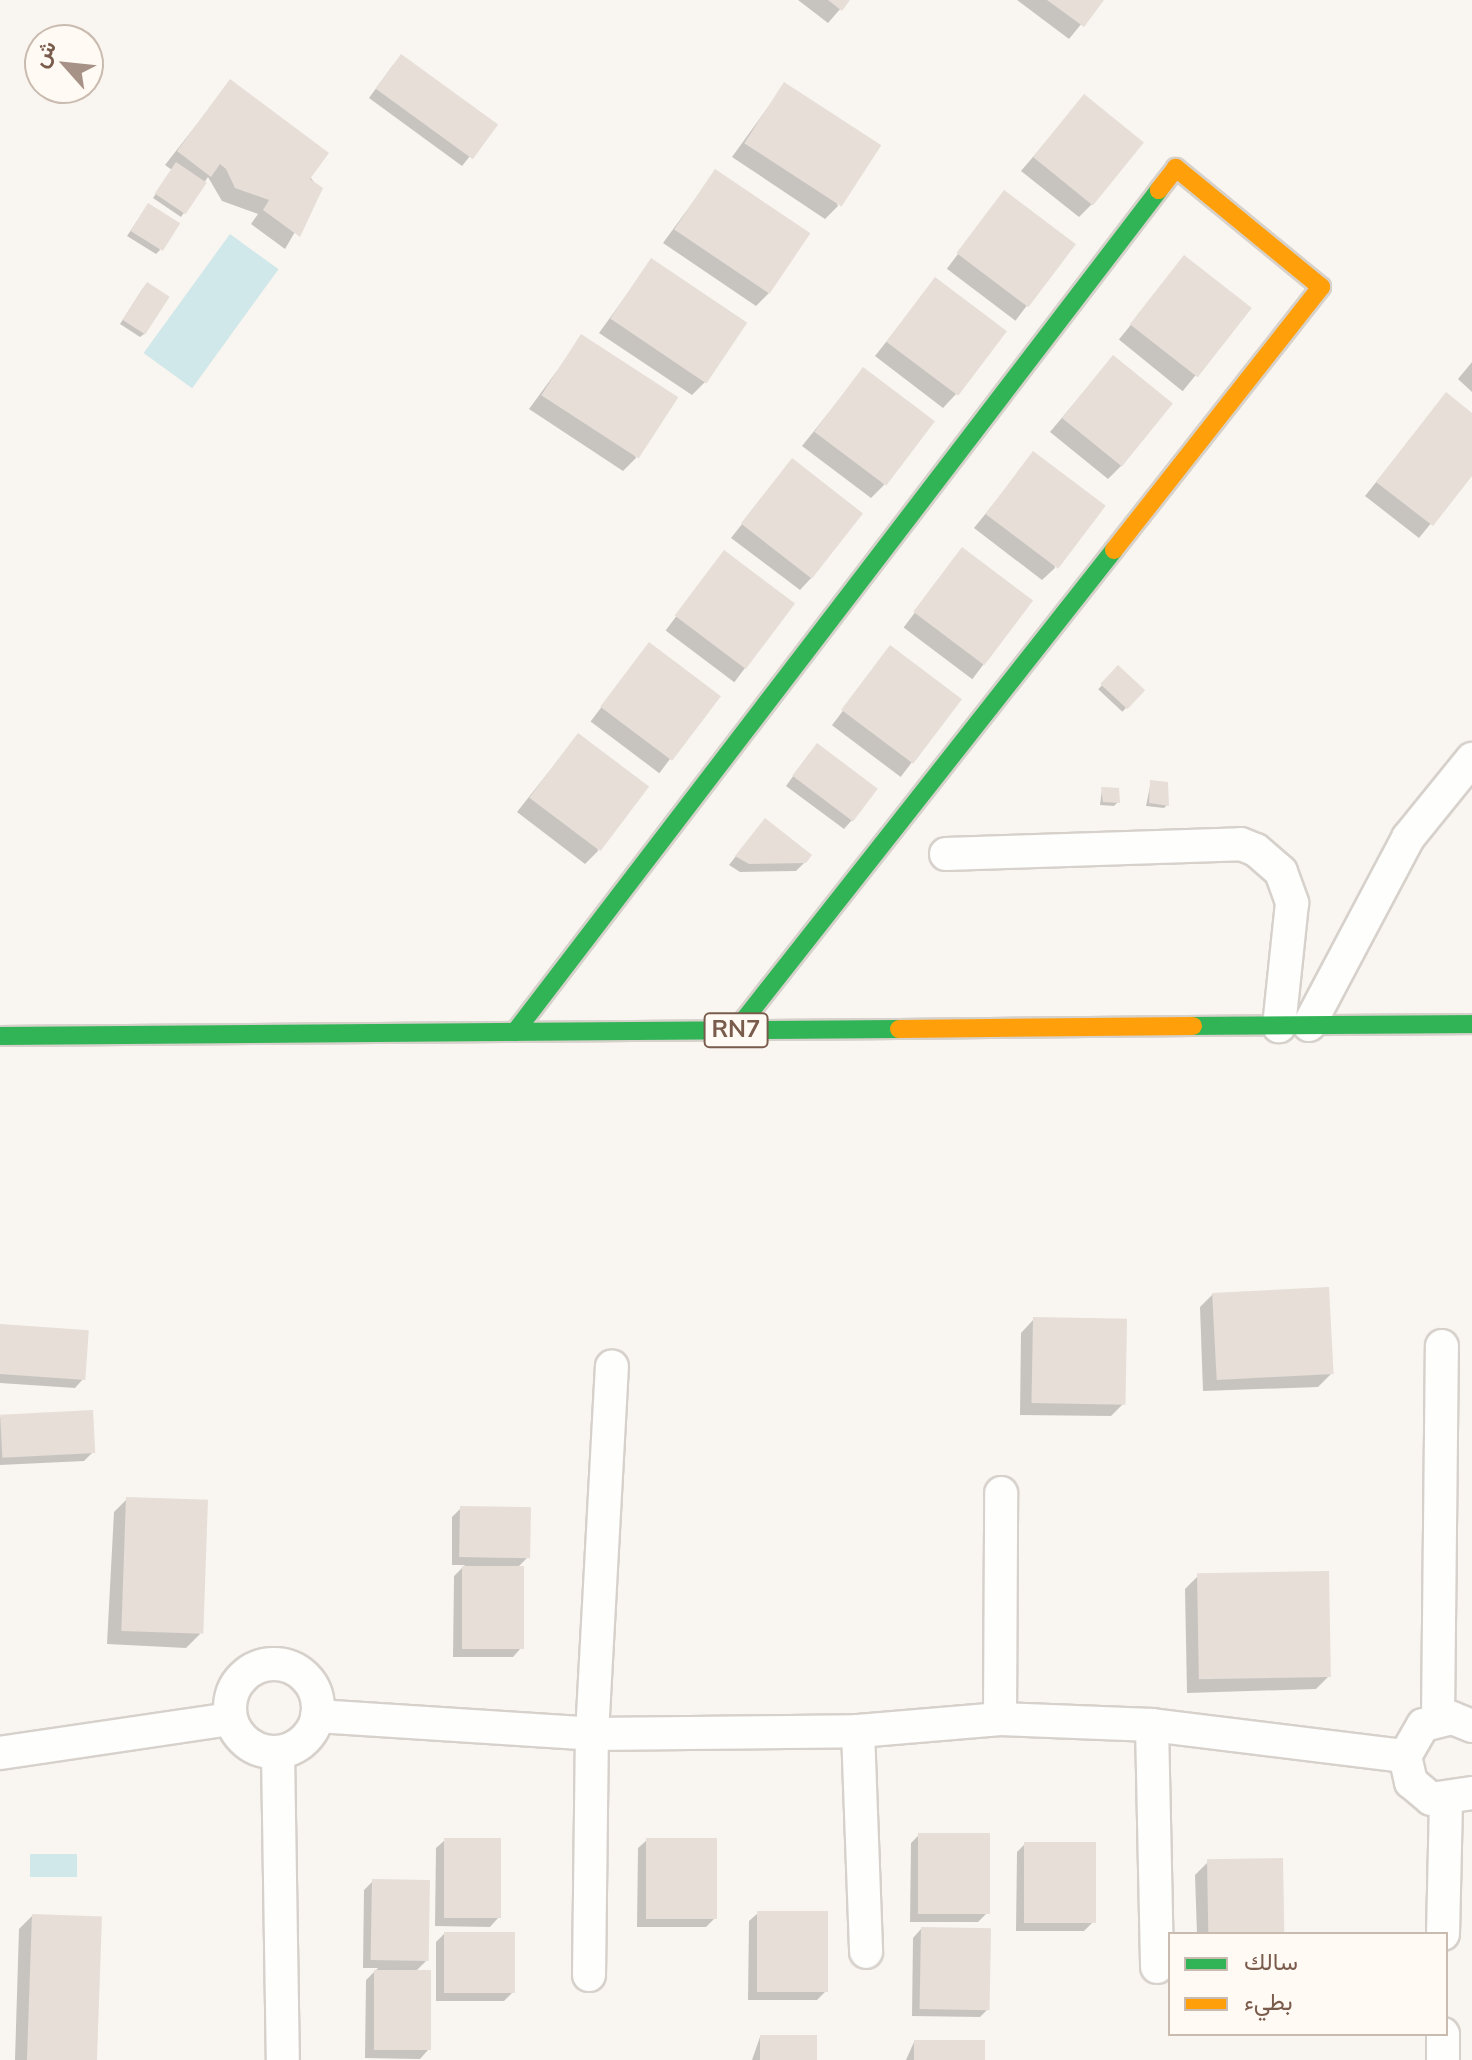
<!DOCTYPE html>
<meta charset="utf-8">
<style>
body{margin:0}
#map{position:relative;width:1472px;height:2060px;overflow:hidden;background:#f9f5f0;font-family:"Nunito Sans",Vazirmatn,sans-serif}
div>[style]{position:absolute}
.water>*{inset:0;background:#d0e8ea;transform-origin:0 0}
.shadow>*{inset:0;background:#0003;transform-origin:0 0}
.building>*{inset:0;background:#e6ded7;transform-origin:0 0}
.roads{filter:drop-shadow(2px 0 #d7d1cb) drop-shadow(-2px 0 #d7d1cb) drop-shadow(0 2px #d7d1cb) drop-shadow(0 -2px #d7d1cb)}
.street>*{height:32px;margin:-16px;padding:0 16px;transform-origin:16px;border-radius:16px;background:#fefefd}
.street>.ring{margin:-16px;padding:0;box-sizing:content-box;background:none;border:32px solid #fefefd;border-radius:50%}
.fast>*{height:18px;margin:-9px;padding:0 9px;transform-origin:9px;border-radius:9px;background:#30b455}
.slow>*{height:18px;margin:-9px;padding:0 9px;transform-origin:9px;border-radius:9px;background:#ff9f0a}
span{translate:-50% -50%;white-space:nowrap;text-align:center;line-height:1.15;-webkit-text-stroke:6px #fffaf3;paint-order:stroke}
.shield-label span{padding:2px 6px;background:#fffaf3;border:2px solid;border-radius:6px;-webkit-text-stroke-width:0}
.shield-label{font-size:24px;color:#7a5c4d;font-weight:700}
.legend{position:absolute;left:1168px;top:1932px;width:280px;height:104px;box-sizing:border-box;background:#fffaf3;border:2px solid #cabbb1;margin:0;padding:10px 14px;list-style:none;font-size:24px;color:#7a5c4d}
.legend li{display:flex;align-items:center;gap:16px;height:40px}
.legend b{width:40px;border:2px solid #cabbb1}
.north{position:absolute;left:24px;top:24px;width:80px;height:80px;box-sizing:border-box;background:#fffaf3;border:2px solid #cabbb1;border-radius:50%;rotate:297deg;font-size:22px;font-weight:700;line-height:32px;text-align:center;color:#7a5c4d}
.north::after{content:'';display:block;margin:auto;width:28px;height:36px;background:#a69286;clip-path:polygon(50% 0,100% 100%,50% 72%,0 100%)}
</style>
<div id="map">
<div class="water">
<div style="left:230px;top:234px;width:60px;height:147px;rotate:36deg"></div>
<div style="left:77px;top:1854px;width:23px;height:47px;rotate:90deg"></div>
</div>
<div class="shadow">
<div style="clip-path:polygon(798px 0,848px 0,828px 23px)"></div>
<div style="clip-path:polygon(1017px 0,1101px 0,1069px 39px)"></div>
<div style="clip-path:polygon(393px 65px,495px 125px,462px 166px,369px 98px)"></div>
<div style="clip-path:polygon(230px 82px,320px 189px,285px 249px,251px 224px,258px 214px,222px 201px,208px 177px,181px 217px,153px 198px,172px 170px,165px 165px)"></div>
<div style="clip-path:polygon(784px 85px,838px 206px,825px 219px,732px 157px)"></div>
<div style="clip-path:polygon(1084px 97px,1092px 204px,1079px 217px,1021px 171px)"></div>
<div style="clip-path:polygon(715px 172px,769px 293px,756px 306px,663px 243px)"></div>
<div style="left:1004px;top:193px;width:86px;height:95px;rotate:37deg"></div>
<div style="clip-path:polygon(145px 209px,160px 250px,156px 254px,127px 236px)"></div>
<div style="left:1185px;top:258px;width:82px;height:105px;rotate:39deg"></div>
<div style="clip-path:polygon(651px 261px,705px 382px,692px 395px,599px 333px)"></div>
<div style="clip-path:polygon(936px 279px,956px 394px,943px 408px,875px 356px)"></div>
<div style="clip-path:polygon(143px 288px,144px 334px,140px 337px,120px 324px)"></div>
<div style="clip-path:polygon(582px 337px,636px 458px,623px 471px,529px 409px)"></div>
<div style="clip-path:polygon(1113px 357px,1121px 466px,1108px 479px,1050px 432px)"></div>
<div style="clip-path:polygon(1472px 362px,1472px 392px,1458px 379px)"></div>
<div style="clip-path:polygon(863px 370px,884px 485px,871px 498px,802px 446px)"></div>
<div style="clip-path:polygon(1446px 395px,1472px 415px,1472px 473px,1419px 538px,1365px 496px)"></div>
<div style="clip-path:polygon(1034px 454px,1055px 568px,1042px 580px,974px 528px)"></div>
<div style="clip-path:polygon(792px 461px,813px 576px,800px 590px,731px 538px)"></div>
<div style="left:962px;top:550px;width:86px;height:97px;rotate:37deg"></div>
<div style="left:724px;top:553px;width:86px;height:97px;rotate:37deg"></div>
<div style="left:649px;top:644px;width:86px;height:97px;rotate:37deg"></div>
<div style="left:891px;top:647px;width:86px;height:98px;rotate:37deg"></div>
<div style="left:1118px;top:668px;width:33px;height:29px;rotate:43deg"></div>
<div style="clip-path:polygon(578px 735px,598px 851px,585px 864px,517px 812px)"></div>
<div style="clip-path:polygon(809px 754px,852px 820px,844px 829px,786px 786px)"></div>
<div style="clip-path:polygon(1151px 782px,1167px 805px,1164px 808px,1146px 806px)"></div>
<div style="clip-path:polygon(1102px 789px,1118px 802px,1114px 806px,1100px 805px)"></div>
<div style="clip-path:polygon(757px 829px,805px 862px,796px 871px,740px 872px,729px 865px)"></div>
<div style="clip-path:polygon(1213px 1294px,1331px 1374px,1318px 1387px,1203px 1391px,1200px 1307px)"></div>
<div style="clip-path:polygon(1034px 1319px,1124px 1403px,1111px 1416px,1020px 1415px,1021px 1333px)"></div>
<div style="clip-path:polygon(0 1326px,83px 1379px,75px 1388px,0 1383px)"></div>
<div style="clip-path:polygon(0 1417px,93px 1452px,84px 1461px,0 1465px)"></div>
<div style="clip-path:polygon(127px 1499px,200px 1634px,186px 1648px,107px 1644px,114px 1512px)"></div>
<div style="clip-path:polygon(461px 1508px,528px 1557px,517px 1568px,521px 1648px,513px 1657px,453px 1657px,454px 1576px,465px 1565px,452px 1565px,452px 1517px)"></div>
<div style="clip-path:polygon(1198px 1576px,1329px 1676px,1316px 1689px,1187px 1693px,1185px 1589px)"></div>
<div style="clip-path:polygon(919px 1835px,987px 1913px,978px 1922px,910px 1922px,911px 1843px)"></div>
<div style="clip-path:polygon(445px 1840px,498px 1918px,490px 1927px,435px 1926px,436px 1848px)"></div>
<div style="clip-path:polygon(647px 1840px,715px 1918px,706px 1927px,637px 1927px,638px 1848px)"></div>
<div style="clip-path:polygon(1025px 1844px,1093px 1922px,1084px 1931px,1016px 1931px,1017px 1852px)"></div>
<div style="clip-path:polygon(1208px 1862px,1282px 1934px,1197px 1934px,1195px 1875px)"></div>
<div style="clip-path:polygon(373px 1881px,427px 1960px,415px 1972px,428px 2050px,420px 2059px,365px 2058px,366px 1980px,378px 1968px,363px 1968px,364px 1890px)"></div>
<div style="clip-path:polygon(758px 1913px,825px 1992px,817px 2000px,748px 2000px,749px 1921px)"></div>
<div style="clip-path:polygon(32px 1916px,95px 2060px,15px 2060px,19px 1929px)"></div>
<div style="clip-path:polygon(921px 1929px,989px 2008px,980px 2017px,912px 2016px,913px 1938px)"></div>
<div style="clip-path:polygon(444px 1934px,512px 1993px,504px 2001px,436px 2001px,436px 1942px)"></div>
<div style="clip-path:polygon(760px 2037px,815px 2060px,752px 2060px)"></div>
<div style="clip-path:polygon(914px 2042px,982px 2060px,906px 2060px)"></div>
</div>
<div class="building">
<div style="clip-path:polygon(828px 0,850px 0,842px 11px)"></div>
<div style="clip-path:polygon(1047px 0,1104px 0,1084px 27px)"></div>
<div style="left:401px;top:54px;width:120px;height:43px;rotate:36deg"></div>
<div style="clip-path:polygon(230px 79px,329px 153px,310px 179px,323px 188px,300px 237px,263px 210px,269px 200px,235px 188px,226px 169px,220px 164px,211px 177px,177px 151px)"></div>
<div style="left:784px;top:82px;width:116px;height:73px;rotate:33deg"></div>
<div style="left:1084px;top:94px;width:77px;height:81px;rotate:39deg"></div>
<div style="left:176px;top:162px;width:37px;height:38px;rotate:34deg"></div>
<div style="left:715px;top:169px;width:115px;height:73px;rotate:34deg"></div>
<div style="left:1004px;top:190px;width:90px;height:79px;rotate:37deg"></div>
<div style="left:148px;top:203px;width:38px;height:33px;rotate:32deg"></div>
<div style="left:1184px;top:255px;width:86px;height:88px;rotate:38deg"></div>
<div style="left:651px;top:258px;width:116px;height:73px;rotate:34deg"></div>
<div style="left:935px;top:277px;width:90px;height:81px;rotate:37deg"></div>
<div style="left:147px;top:282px;width:27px;height:45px;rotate:33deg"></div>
<div style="left:581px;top:334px;width:116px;height:73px;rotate:33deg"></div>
<div style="left:1113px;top:355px;width:77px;height:81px;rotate:39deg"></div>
<div style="left:863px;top:367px;width:90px;height:81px;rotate:37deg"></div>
<div style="clip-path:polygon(1446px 392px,1472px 413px,1472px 476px,1433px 526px,1376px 482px)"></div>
<div style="left:1033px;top:451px;width:91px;height:79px;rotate:37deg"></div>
<div style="left:792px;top:458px;width:90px;height:83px;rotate:38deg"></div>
<div style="left:962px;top:547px;width:89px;height:81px;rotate:37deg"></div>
<div style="left:724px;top:550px;width:89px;height:82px;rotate:37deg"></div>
<div style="left:649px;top:642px;width:90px;height:81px;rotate:37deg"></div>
<div style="left:890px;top:645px;width:90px;height:81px;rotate:37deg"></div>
<div style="left:1118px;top:665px;width:37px;height:26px;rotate:43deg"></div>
<div style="left:578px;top:733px;width:89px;height:81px;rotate:37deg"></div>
<div style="left:817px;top:743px;width:76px;height:41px;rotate:37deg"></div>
<div style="clip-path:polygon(1150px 780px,1168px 782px,1169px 806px,1149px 803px)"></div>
<div style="clip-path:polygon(1101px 787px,1119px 788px,1120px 803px,1103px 802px)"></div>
<div style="clip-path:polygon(765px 818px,812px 855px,806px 863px,749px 864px,735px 856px)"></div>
<div style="left:1329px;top:1287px;width:87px;height:117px;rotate:87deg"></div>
<div style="left:1033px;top:1317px;width:94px;height:86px;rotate:1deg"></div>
<div style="left:0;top:1324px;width:89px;height:50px;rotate:4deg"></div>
<div style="left:93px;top:1410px;width:43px;height:93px;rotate:87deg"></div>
<div style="left:126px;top:1497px;width:82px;height:134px;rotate:2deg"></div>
<div style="left:460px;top:1506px;width:71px;height:51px;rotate:1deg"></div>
<div style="left:462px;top:1566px;width:62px;height:83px"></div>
<div style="left:1329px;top:1571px;width:106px;height:132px;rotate:89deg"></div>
<div style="left:918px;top:1833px;width:72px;height:81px"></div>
<div style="left:444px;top:1838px;width:57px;height:80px"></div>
<div style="left:646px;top:1838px;width:71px;height:81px"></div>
<div style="left:1024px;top:1842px;width:72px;height:81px"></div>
<div style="left:1283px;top:1858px;width:76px;height:76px;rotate:89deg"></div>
<div style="left:372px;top:1879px;width:58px;height:81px;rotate:1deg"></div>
<div style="left:757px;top:1911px;width:71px;height:81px"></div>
<div style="left:32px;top:1914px;width:70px;height:146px;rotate:2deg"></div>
<div style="left:921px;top:1927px;width:70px;height:82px;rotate:1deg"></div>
<div style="left:444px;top:1932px;width:71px;height:61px"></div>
<div style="left:374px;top:1970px;width:57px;height:80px"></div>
<div style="left:760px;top:2035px;width:57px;height:25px"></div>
<div style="left:914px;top:2040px;width:71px;height:20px"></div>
</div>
<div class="roads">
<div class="street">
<div style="left:946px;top:854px;width:295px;rotate:-1.9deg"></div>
<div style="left:1241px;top:844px;width:16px;rotate:22deg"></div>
<div style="left:1256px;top:850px;width:33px;rotate:41deg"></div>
<div style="left:1281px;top:872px;width:33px;rotate:70deg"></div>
<div style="left:1292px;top:903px;width:124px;rotate:96deg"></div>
<div style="left:1309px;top:1025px;width:212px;rotate:-62.1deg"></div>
<div style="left:1408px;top:838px;width:102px;rotate:-51deg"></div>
<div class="ring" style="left:230px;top:1664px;width:56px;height:56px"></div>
<div style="left:317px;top:1716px;width:276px;rotate:3.7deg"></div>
<div style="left:592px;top:1734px;width:266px;rotate:-0.6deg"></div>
<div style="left:858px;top:1731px;width:143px;rotate:-4.8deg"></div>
<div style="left:1000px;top:1719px;width:152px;rotate:2.3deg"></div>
<div style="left:1152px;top:1725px;width:255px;rotate:7deg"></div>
<div style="left:1000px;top:1719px;width:226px;rotate:-89.7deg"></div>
<div style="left:1438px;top:1719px;width:373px;rotate:-89.4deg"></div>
<div style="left:1152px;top:1725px;width:242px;rotate:88.8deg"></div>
<div style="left:1472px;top:1726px;width:22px;rotate:-158deg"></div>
<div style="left:1452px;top:1718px;width:30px;rotate:166deg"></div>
<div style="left:1423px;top:1725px;width:36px;rotate:120deg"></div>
<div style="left:1405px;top:1756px;width:27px;rotate:77deg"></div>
<div style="left:1411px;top:1782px;width:26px;rotate:40deg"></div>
<div style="left:1431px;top:1799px;width:41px;rotate:-8.3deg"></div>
<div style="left:858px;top:1731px;width:221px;rotate:87.9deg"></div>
<div style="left:278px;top:1752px;width:308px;rotate:89.1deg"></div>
<div style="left:0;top:1753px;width:232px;rotate:-8.4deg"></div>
<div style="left:1443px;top:1934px;width:132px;rotate:-88.7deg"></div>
<div style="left:589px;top:1975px;width:241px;rotate:-89.3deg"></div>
<div style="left:592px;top:1734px;width:368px;rotate:-86.9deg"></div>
<div style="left:1443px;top:2060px;width:26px;rotate:-90deg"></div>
</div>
<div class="fast">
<div style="left:1193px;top:1026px;width:279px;rotate:-0.4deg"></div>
<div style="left:736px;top:1030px;width:611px;rotate:-51.78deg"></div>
<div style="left:515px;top:1032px;width:1060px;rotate:-52.59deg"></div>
<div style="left:0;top:1036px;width:899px;rotate:-0.45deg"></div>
</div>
<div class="slow">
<div style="left:1114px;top:550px;width:335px;rotate:-51.8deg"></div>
<div style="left:1321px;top:287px;width:188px;rotate:-140.6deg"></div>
<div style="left:1176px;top:168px;width:28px;rotate:128deg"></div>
<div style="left:899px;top:1029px;width:294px;rotate:-0.6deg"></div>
</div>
</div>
<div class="shield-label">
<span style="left:736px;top:1030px">RN7</span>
</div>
<ul class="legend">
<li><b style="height:10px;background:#30b455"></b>سالك</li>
<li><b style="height:10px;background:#ff9f0a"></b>بطيء</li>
</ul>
<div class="north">ش</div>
</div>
